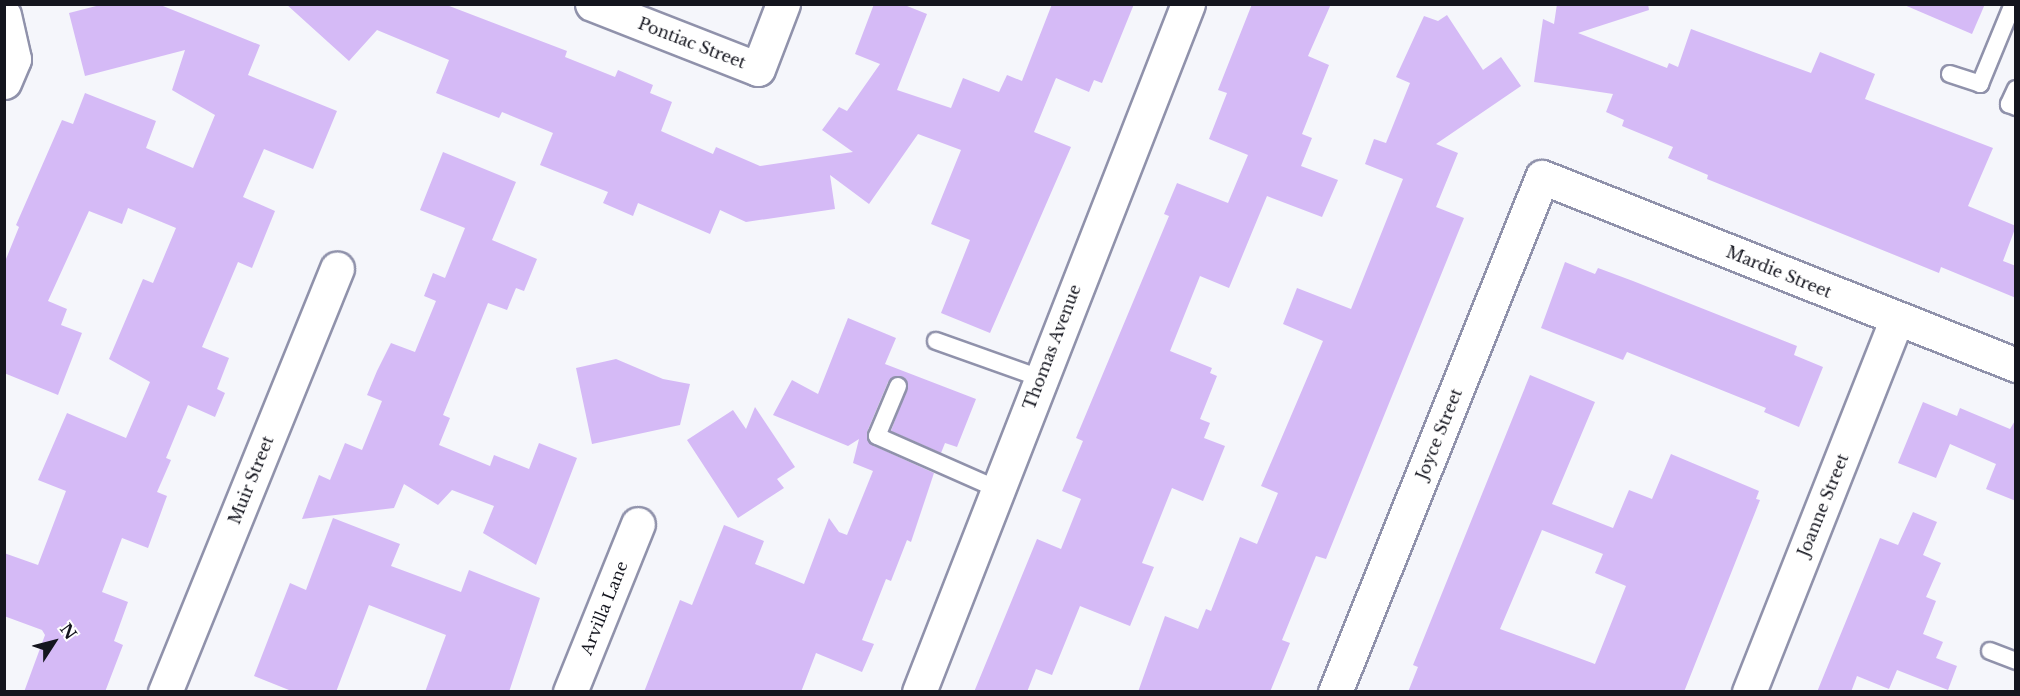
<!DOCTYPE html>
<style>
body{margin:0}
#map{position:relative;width:2020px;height:696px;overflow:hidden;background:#f5f6fb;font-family:"Libre Baskerville",serif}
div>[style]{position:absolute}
.building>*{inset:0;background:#d5baf6}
.roads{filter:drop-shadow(2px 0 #9092ab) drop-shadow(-2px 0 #9092ab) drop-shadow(0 2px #9092ab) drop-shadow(0 -2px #9092ab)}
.service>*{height:16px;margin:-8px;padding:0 8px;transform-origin:8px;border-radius:8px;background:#fff}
.minor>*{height:33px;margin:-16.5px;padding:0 16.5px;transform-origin:16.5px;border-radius:16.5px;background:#fff}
span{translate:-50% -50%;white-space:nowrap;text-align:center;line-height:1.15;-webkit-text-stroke:6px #fff;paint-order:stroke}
.street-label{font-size:16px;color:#14151e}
.frame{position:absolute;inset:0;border:6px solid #14151e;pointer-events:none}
.north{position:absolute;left:24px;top:612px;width:60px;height:60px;-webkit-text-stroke:4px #fff;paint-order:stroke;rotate:54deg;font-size:16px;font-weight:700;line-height:24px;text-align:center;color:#14151e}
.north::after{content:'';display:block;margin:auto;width:21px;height:27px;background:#14151e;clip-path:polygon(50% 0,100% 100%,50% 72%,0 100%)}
</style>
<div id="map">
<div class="building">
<div style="clip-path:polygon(104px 4px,158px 4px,260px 45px,248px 75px,337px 111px,313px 169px,264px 149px,243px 197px,275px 211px,252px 268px,238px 262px,202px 347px,229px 358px,217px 389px,225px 393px,215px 417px,188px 405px,166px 458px,171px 460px,157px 492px,167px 496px,148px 548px,122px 538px,102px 592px,128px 602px,114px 641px,123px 645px,105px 692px,24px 692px,45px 635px,42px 630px,4px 616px,4px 553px,38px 565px,66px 491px,38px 480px,67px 413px,126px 438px,150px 382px,109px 359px,143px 279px,153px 283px,176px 228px,128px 208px,122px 224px,89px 211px,48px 301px,67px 309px,61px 325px,82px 333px,58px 395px,4px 373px,4px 264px,19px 227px,16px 225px,62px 120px,73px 124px,85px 93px,156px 121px,146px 148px,193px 168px,215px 115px,172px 90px,185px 50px,85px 76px,69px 13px)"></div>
<div style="clip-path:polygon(286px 4px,444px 4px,567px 51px,565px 57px,615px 77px,618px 70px,653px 85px,650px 93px,672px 102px,661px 131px,713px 154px,716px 147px,760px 166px,853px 152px,822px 130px,839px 107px,847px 111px,880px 64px,855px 54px,874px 4px,902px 4px,927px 14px,897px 90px,951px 108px,963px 78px,999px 92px,1007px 75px,1022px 81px,1052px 4px,1134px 4px,1102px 83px,1094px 80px,1089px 92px,1056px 78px,1034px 132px,1071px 147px,990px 333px,941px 313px,970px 240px,931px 224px,961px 150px,918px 134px,869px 204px,830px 175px,835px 209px,746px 222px,720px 210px,710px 234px,638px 203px,633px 216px,603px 203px,608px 192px,540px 165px,553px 133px,502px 112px,499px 118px,436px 93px,449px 60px,377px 30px,349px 61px)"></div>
<div style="clip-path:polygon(1252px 4px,1331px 4px,1308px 56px,1329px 65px,1302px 134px,1312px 138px,1301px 166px,1338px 180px,1322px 217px,1267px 196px,1229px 288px,1200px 276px,1170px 351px,1212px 368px,1210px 373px,1217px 376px,1200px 419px,1210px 423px,1204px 438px,1225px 446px,1203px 501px,1172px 488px,1142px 563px,1154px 567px,1130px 626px,1080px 606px,1052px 675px,1036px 669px,1027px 692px,974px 692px,1037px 539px,1061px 549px,1081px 499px,1062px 491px,1083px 441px,1076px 438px,1169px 216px,1164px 214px,1177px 183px,1228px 203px,1248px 155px,1209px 139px,1227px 93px,1218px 90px)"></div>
<div style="clip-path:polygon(1557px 4px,1648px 4px,1649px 10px,1578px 33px,1667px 68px,1669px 63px,1678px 67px,1691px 29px,1811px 73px,1820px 52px,1875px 74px,1865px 99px,1993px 148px,1968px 206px,2016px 226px,2003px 261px,2016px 266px,2016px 298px,1941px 267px,1939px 273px,1707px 179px,1708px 175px,1668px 158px,1673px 147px,1622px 126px,1624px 120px,1606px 112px,1613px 94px,1534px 82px,1543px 19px,1554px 24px)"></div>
<div style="clip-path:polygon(1902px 4px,1985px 4px,1972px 34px)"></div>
<div style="clip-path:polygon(1447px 15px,1483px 70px,1501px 57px,1521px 86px,1436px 144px,1458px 153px,1436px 207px,1464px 218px,1326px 559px,1316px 556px,1282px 640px,1290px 643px,1270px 692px,1138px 692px,1165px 616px,1198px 629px,1206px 609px,1211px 611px,1240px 537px,1257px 544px,1278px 493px,1261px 486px,1323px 341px,1283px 324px,1297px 288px,1351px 309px,1403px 179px,1365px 164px,1374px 139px,1386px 143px,1410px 83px,1396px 77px,1424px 16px,1438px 21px)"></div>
<div style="clip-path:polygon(443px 152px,516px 182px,492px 240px,537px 259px,524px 291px,516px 288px,507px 310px,488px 303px,443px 415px,450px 418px,439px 445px,490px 466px,494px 455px,529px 469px,539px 443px,577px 458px,536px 565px,483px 533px,494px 506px,452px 490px,438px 505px,404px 484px,394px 508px,302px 519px,319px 475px,330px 480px,345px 443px,362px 450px,382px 401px,367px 395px,377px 371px,391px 343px,415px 352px,436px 301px,424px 296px,433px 273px,445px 278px,465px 228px,420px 210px)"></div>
<div style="clip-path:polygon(1565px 262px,1595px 274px,1598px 268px,1633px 281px,1797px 346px,1794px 355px,1823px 367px,1799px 427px,1764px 412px,1766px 408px,1627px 352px,1623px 360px,1541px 328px)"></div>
<div style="clip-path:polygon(848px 318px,896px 338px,885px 364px,976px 399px,957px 447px,945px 443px,941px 453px,891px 431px,908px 385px,906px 379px,896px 376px,888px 382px,867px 432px,872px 445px,934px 473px,911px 542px,907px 540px,891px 581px,886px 579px,862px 640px,874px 644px,862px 672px,816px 653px,801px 692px,644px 692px,680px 600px,692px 605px,724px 525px,764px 541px,755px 564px,804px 584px,829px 518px,839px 532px,847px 535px,873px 471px,853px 463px,859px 439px,848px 446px,773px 415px,792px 380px,818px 394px)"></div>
<div style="clip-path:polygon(616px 359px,663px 379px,690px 384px,680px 425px,592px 444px,576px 368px)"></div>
<div style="clip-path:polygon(evenodd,1530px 375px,1595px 402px,1552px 504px,1613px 528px,1629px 490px,1652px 499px,1671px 454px,1759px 491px,1756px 499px,1760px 500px,1684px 692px,1408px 692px,1418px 667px,1413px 665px,1530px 375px,1542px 530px,1603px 554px,1595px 573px,1626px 586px,1595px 664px,1500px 629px,1542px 530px)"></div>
<div style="clip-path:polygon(1923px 402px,1957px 416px,1960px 408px,2010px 429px,2016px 419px,2016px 501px,1986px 489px,1996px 464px,1950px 444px,1936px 478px,1898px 463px)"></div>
<div style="clip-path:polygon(755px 407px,795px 467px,777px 479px,784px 488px,738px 518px,687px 440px,733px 410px,746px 429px)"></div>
<div style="clip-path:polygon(1913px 512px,1937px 522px,1923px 555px,1941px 563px,1926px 597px,1936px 601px,1923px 634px,1943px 642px,1936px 658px,1957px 666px,1948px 690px,1897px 670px,1889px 689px,1857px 676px,1851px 692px,1817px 692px,1880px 538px,1898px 545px)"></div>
<div style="clip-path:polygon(333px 518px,400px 544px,391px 566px,461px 592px,469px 570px,540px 598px,509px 692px,425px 692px,446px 635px,369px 605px,336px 692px,294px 692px,254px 676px,290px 583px,306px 590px)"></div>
</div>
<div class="roads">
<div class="service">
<div style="left:1950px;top:74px;width:32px;rotate:18deg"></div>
<div style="left:1980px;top:84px;width:87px;rotate:-67.6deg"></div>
<div style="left:2016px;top:89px;width:17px;rotate:115deg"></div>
<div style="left:2009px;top:104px;width:8px;rotate:23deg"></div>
<div style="left:936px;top:341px;width:110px;rotate:19.6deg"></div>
<div style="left:898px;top:386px;width:54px;rotate:112.8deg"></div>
<div style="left:877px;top:436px;width:131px;rotate:23.8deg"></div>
<div style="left:1990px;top:651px;width:28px;rotate:21deg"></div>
</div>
<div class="minor">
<div style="left:592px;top:4px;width:178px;rotate:21.4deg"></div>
<div style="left:758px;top:69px;width:70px;rotate:-69deg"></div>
<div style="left:4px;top:15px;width:45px;rotate:77.2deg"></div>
<div style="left:14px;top:59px;width:25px;rotate:113deg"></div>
<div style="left:165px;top:692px;width:457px;rotate:-67.9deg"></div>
<div style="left:570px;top:692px;width:181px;rotate:-68deg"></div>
<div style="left:919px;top:692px;width:739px;rotate:-68.65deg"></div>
<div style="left:1335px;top:692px;width:555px;rotate:-68.1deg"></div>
<div style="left:1542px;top:177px;width:510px;rotate:21.63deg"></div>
<div style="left:1749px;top:692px;width:401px;rotate:-68.4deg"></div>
</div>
</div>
<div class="street-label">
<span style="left:692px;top:43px;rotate:21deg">Pontiac Street</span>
<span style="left:1779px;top:272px;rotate:22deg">Mardie Street</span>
<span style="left:1052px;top:347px;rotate:-69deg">Thomas Avenue</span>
<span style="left:1439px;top:434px;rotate:-68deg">Joyce Street</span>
<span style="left:251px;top:480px;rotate:-68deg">Muir Street</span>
<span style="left:1823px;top:505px;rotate:-68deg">Joanne Street</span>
<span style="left:604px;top:608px;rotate:-68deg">Arvilla Lane</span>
</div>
<div class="frame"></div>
<div class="north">N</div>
</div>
